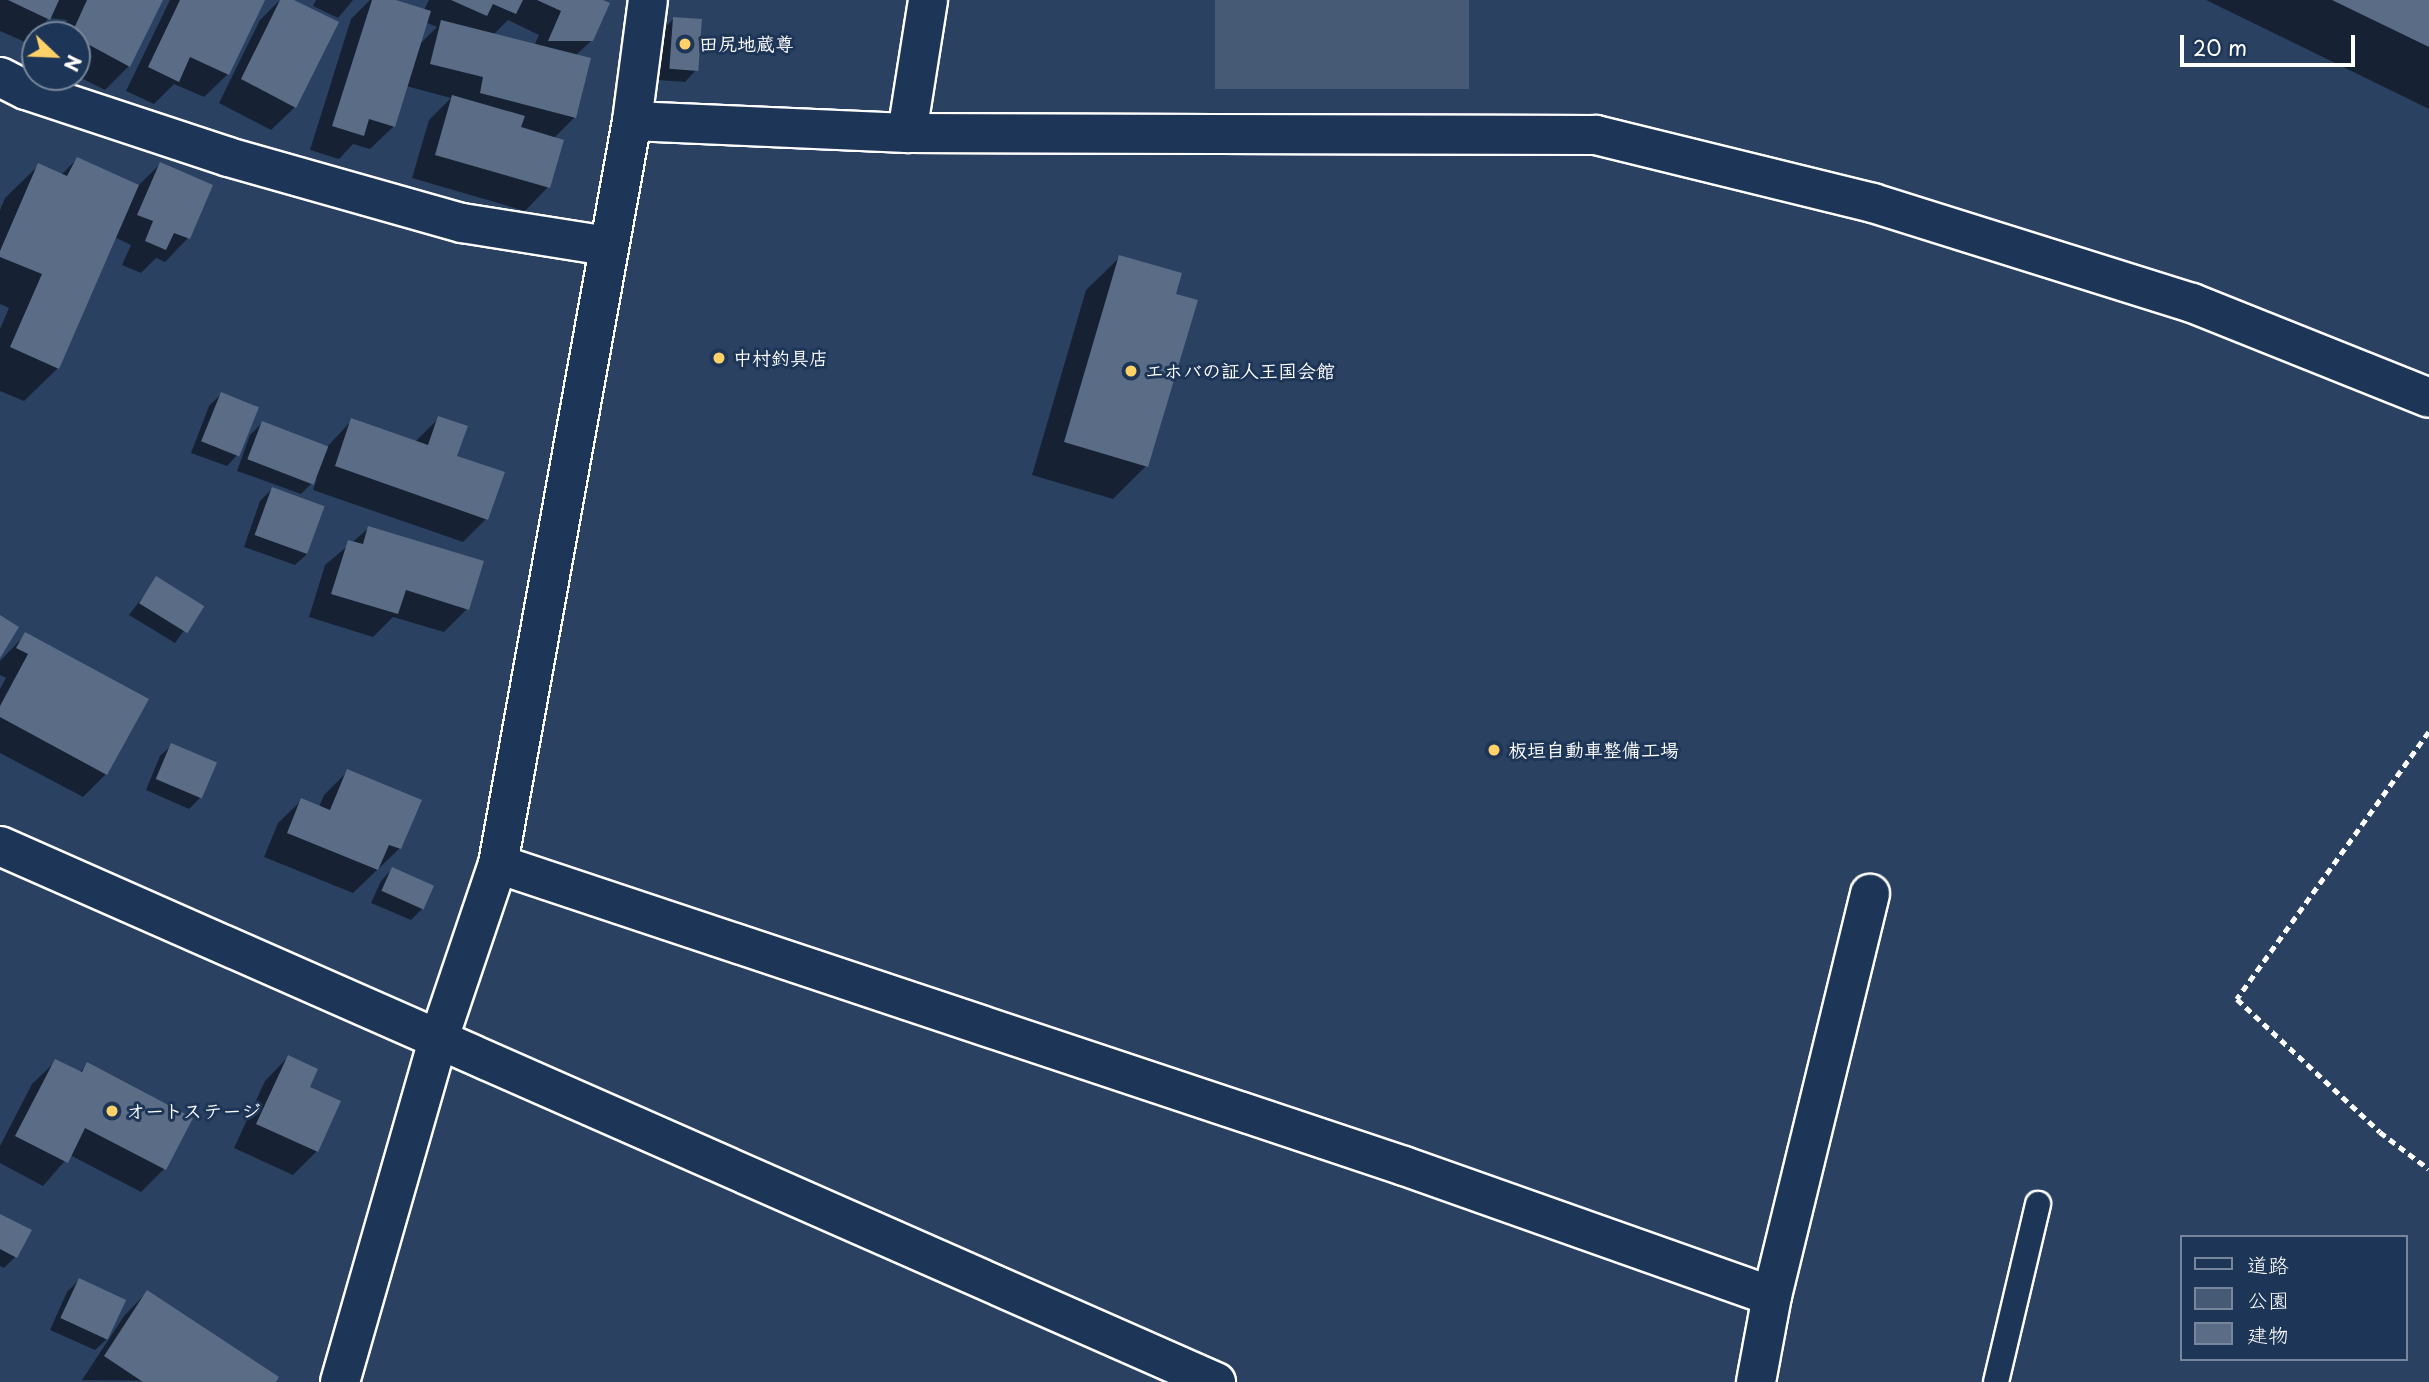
<!DOCTYPE html>
<meta charset="utf-8">
<style>
body{margin:0}
#map{position:relative;width:2429px;height:1382px;overflow:hidden;background:#2a4161;font-family:"Playpen Sans","Klee One",sans-serif}
div>[style]{position:absolute}
.green>*{inset:0;background:#465975;transform-origin:0 0}
.shadow>*{inset:0;background:#0007}
.building>*{inset:0;background:#5b6c86;transform-origin:0 0}
.path>*{height:4.5px;margin-top:-2.25px;transform-origin:0;background:repeating-linear-gradient(90deg,#fff 0 7px,transparent 0 12px)}
.roads{filter:drop-shadow(2px 0 #fff) drop-shadow(-2px 0 #fff) drop-shadow(0 2px #fff) drop-shadow(0 -2px #fff)}
.service>*{height:24px;margin:-12px;padding:0 12px;transform-origin:12px;border-radius:12px;background:#1d3557}
.minor>*{height:38px;margin:-19px;padding:0 19px;transform-origin:19px;border-radius:19px;background:#1d3557}
.tertiary>*{height:38px;margin:-19px;padding:0 19px;transform-origin:19px;border-radius:19px;background:#1d3557}
.dots>*{width:19px;height:19px;translate:-50% -50%;box-sizing:border-box;border:4px solid #1d3557;border-radius:50%}
span{translate:-50% -50%;white-space:nowrap;text-align:center;line-height:1.15;-webkit-text-stroke:6px #1d3557;paint-order:stroke}
.poi-label{font-size:19px;color:#fff;font-weight:700}
.left{translate:0 -50%;text-align:left}
.legend{position:absolute;left:2180px;top:1235px;width:228px;height:126px;box-sizing:border-box;background:#1d3557;border:2px solid #77869a;margin:0;padding:9px 12px;list-style:none;font-size:21px;color:#fff}
.legend li{display:flex;align-items:center;gap:14px;height:35px}
.legend b{width:35px;border:2px solid #77869a}
.north{position:absolute;left:21px;top:21px;width:70px;height:70px;box-sizing:border-box;background:#1d3557;border:2px solid #77869a;border-radius:50%;rotate:113deg;font-size:19px;font-weight:700;line-height:28px;text-align:center;color:#fff}
.north::after{content:'';display:block;margin:auto;width:24px;height:32px;background:#ffd166;clip-path:polygon(50% 0,100% 100%,50% 72%,0 100%)}
.scale{position:absolute;left:2180px;top:35px;width:175px;height:32px;box-sizing:border-box;border:4px solid #fff;border-top:0;padding-left:9px;font-size:21px;line-height:24px;white-space:nowrap;color:#fff;-webkit-text-stroke:5px #1d3557;paint-order:stroke}
</style>
<div id="map">
<div class="green">
<div style="left:1215px;top:0;width:254px;height:89px"></div>
</div>
<div class="shadow">
<div style="clip-path:polygon(0 0,161px 0,129px 66px,105px 90px,77px 76px,77px 35px,60px 35px,67px 20px,49px 18px,25px 42px,0 31px)"></div>
<div style="clip-path:polygon(170px 0,263px 0,228px 74px,204px 97px,174px 84px,154px 104px,126px 91px)"></div>
<div style="clip-path:polygon(280px 0,290px 0,295px 107px,271px 130px,219px 103px,260px 20px)"></div>
<div style="clip-path:polygon(316px 0,353px 0,338px 18px,313px 6px)"></div>
<div style="clip-path:polygon(evenodd,370px 0,390px 0,424px 10px,429px 0,599px 0,592px 40px,575px 56px,575px 117px,553px 139px,548px 187px,525px 211px,412px 178px,429px 120px,451px 98px,406px 86px,394px 126px,370px 149px,353px 144px,339px 159px,310px 150px,351px 19px,370px 0,508px 20px,539px 35px,534px 46px,493px 35px,508px 20px,370px 0,425px 22px,437px 27px,418px 46px,425px 22px)"></div>
<div style="clip-path:polygon(2206px 0,2429px 0,2429px 109px)"></div>
<div style="clip-path:polygon(673px 19px,696px 70px,685px 82px,658px 80px,662px 31px)"></div>
<div style="clip-path:polygon(77px 159px,138px 186px,160px 164px,188px 238px,165px 262px,156px 258px,141px 273px,122px 265px,131px 245px,116px 238px,58px 368px,24px 401px,0 391px,0 329px,9px 308px,0 304px,0 210px,5px 198px,39px 165px,61px 175px)"></div>
<div style="clip-path:polygon(1120px 257px,1174px 296px,1146px 466px,1113px 499px,1032px 475px,1086px 290px)"></div>
<div style="clip-path:polygon(221px 394px,257px 408px,238px 454px,227px 466px,191px 453px,209px 406px)"></div>
<div style="clip-path:polygon(439px 418px,486px 519px,463px 542px,313px 490px,317px 478px,301px 494px,237px 471px,250px 435px,262px 423px,327px 447px,352px 420px,415px 442px)"></div>
<div style="clip-path:polygon(272px 489px,323px 507px,307px 554px,295px 565px,244px 547px,260px 501px)"></div>
<div style="clip-path:polygon(369px 528px,467px 609px,444px 632px,393px 617px,373px 637px,309px 617px,325px 565px)"></div>
<div style="clip-path:polygon(157px 578px,202px 606px,175px 643px,129px 615px)"></div>
<div style="clip-path:polygon(25px 635px,106px 774px,83px 797px,0 753px,0 689px,6px 678px,0 675px,0 661px)"></div>
<div style="clip-path:polygon(172px 745px,215px 764px,201px 797px,189px 809px,146px 790px,160px 756px)"></div>
<div style="clip-path:polygon(348px 771px,400px 848px,353px 893px,264px 857px,278px 823px,302px 800px,319px 807px,324px 795px)"></div>
<div style="clip-path:polygon(392px 869px,423px 908px,411px 920px,371px 903px,381px 881px)"></div>
<div style="clip-path:polygon(288px 1057px,308px 1088px,317px 1151px,293px 1175px,234px 1148px,265px 1081px)"></div>
<div style="clip-path:polygon(56px 1061px,79px 1073px,88px 1064px,164px 1169px,141px 1192px,70px 1155px,43px 1186px,0 1163px,0 1146px,32px 1084px)"></div>
<div style="clip-path:polygon(0 1216px,16px 1256px,4px 1268px,0 1266px)"></div>
<div style="clip-path:polygon(79px 1280px,108px 1338px,95px 1350px,50px 1330px,67px 1292px)"></div>
<div style="clip-path:polygon(147px 1292px,274px 1382px,82px 1380px,124px 1316px)"></div>
</div>
<div class="building">
<div style="clip-path:polygon(8px 0,59px 0,50px 20px)"></div>
<div style="clip-path:polygon(87px 0,163px 0,130px 67px,71px 35px)"></div>
<div style="clip-path:polygon(180px 0,265px 0,229px 75px,190px 57px,179px 82px,148px 67px)"></div>
<div style="clip-path:polygon(280px 0,294px 0,339px 22px,296px 108px,241px 79px)"></div>
<div style="clip-path:polygon(372px 0,396px 0,431px 11px,395px 127px,369px 119px,364px 136px,332px 126px)"></div>
<div style="clip-path:polygon(451px 0,523px 0,516px 14px,493px 4px,487px 16px)"></div>
<div style="clip-path:polygon(537px 0,603px 0,610px 3px,593px 41px,548px 41px,561px 11px)"></div>
<div style="clip-path:polygon(2332px 0,2429px 0,2429px 47px)"></div>
<div style="left:673px;top:17px;width:29px;height:52px;rotate:4deg"></div>
<div style="clip-path:polygon(441px 20px,591px 58px,576px 118px,480px 93px,483px 77px,430px 64px)"></div>
<div style="clip-path:polygon(452px 95px,525px 116px,521px 127px,564px 140px,550px 188px,435px 155px)"></div>
<div style="clip-path:polygon(77px 157px,139px 185px,59px 369px,10px 347px,42px 274px,0 257px,0 251px,38px 163px,67px 176px)"></div>
<div style="clip-path:polygon(160px 162px,213px 185px,190px 239px,174px 233px,166px 250px,145px 241px,153px 221px,137px 215px)"></div>
<div style="clip-path:polygon(1119px 255px,1182px 273px,1176px 294px,1198px 300px,1148px 467px,1064px 442px)"></div>
<div style="left:221px;top:392px;width:41px;height:53px;rotate:22deg"></div>
<div style="clip-path:polygon(438px 416px,468px 426px,457px 456px,505px 472px,488px 520px,335px 466px,351px 418px,428px 445px)"></div>
<div style="left:262px;top:421px;width:71px;height:41px;rotate:21deg"></div>
<div style="left:272px;top:487px;width:56px;height:51px;rotate:20deg"></div>
<div style="clip-path:polygon(368px 526px,484px 561px,469px 610px,406px 590px,398px 614px,331px 594px,348px 540px,363px 544px)"></div>
<div style="left:156px;top:576px;width:57px;height:32px;rotate:32deg"></div>
<div style="clip-path:polygon(0 615px,19px 627px,0 658px)"></div>
<div style="clip-path:polygon(25px 632px,149px 699px,107px 775px,0 717px,0 706px,28px 654px,16px 648px)"></div>
<div style="left:171px;top:743px;width:50px;height:39px;rotate:23deg"></div>
<div style="clip-path:polygon(347px 769px,422px 800px,401px 849px,389px 845px,378px 870px,287px 833px,301px 798px,330px 810px)"></div>
<div style="left:392px;top:867px;width:46px;height:26px;rotate:24deg"></div>
<div style="clip-path:polygon(288px 1055px,318px 1069px,310px 1087px,341px 1101px,318px 1152px,256px 1124px)"></div>
<div style="clip-path:polygon(55px 1059px,82px 1072px,87px 1062px,193px 1118px,166px 1170px,85px 1128px,68px 1163px,15px 1136px)"></div>
<div style="clip-path:polygon(0 1214px,32px 1230px,17px 1258px,0 1249px)"></div>
<div style="left:79px;top:1278px;width:52px;height:44px;rotate:25deg"></div>
<div style="clip-path:polygon(147px 1290px,279px 1377px,276px 1382px,143px 1382px,104px 1356px)"></div>
</div>
<div class="path">
<div style="left:2429px;top:732px;width:329px;rotate:125.7deg"></div>
<div style="left:2237px;top:999px;width:195px;rotate:42.9deg"></div>
<div style="left:2380px;top:1132px;width:61px;rotate:37.1deg"></div>
</div>
<div class="roads">
<div class="service">
<div style="left:1996px;top:1382px;width:183px;rotate:-76.7deg"></div>
</div>
<div class="minor">
<div style="left:0;top:77px;width:29px;rotate:27deg"></div>
<div style="left:26px;top:90px;width:213px;rotate:18.3deg"></div>
<div style="left:228px;top:157px;width:243px;rotate:15.8deg"></div>
<div style="left:462px;top:223px;width:148px;rotate:9deg"></div>
<div style="left:632px;top:121px;width:275px;rotate:2.5deg"></div>
<div style="left:907px;top:133px;width:689px;rotate:0.17deg"></div>
<div style="left:1596px;top:135px;width:285px;rotate:13.8deg"></div>
<div style="left:1873px;top:203px;width:334px;rotate:17.4deg"></div>
<div style="left:2192px;top:303px;width:255px;rotate:21.8deg"></div>
<div style="left:907px;top:133px;width:135px;rotate:-81deg"></div>
<div style="left:498px;top:864px;width:955px;rotate:18.43deg"></div>
<div style="left:1404px;top:1166px;width:390px;rotate:19.5deg"></div>
<div style="left:1756px;top:1382px;width:87px;rotate:-79.5deg"></div>
<div style="left:1772px;top:1296px;width:414px;rotate:-76.3deg"></div>
</div>
<div class="tertiary">
<div style="left:0;top:846px;width:1329px;rotate:23.79deg"></div>
<div style="left:340px;top:1382px;width:355px;rotate:-74deg"></div>
<div style="left:438px;top:1041px;width:187px;rotate:-71.3deg"></div>
<div style="left:498px;top:864px;width:755px;rotate:-79.78deg"></div>
<div style="left:632px;top:121px;width:122px;rotate:-82.5deg"></div>
</div>
</div>
<div class="dots">
<div style="left:685px;top:44px;background:#ffd166"></div>
<div style="left:719px;top:358px;background:#ffd166"></div>
<div style="left:1131px;top:371px;background:#ffd166"></div>
<div style="left:1494px;top:750px;background:#ffd166"></div>
<div style="left:112px;top:1111px;background:#ffd166"></div>
</div>
<div class="poi-label">
<span class="left" style="left:699px;top:44px">田尻地蔵尊</span>
<span class="left" style="left:733px;top:358px">中村釣具店</span>
<span class="left" style="left:1145px;top:371px">エホバの証人王国会館</span>
<span class="left" style="left:1508px;top:750px">板垣自動車整備工場</span>
<span class="left" style="left:126px;top:1111px">オートステージ</span>
</div>
<ul class="legend">
<li><b style="height:9px;background:#1d3557"></b>道路</li>
<li><b style="height:19px;background:#465975"></b>公園</li>
<li><b style="height:19px;background:#5b6c86"></b>建物</li>
</ul>
<div class="north">N</div>
<div class="scale">20 m</div>
</div>
